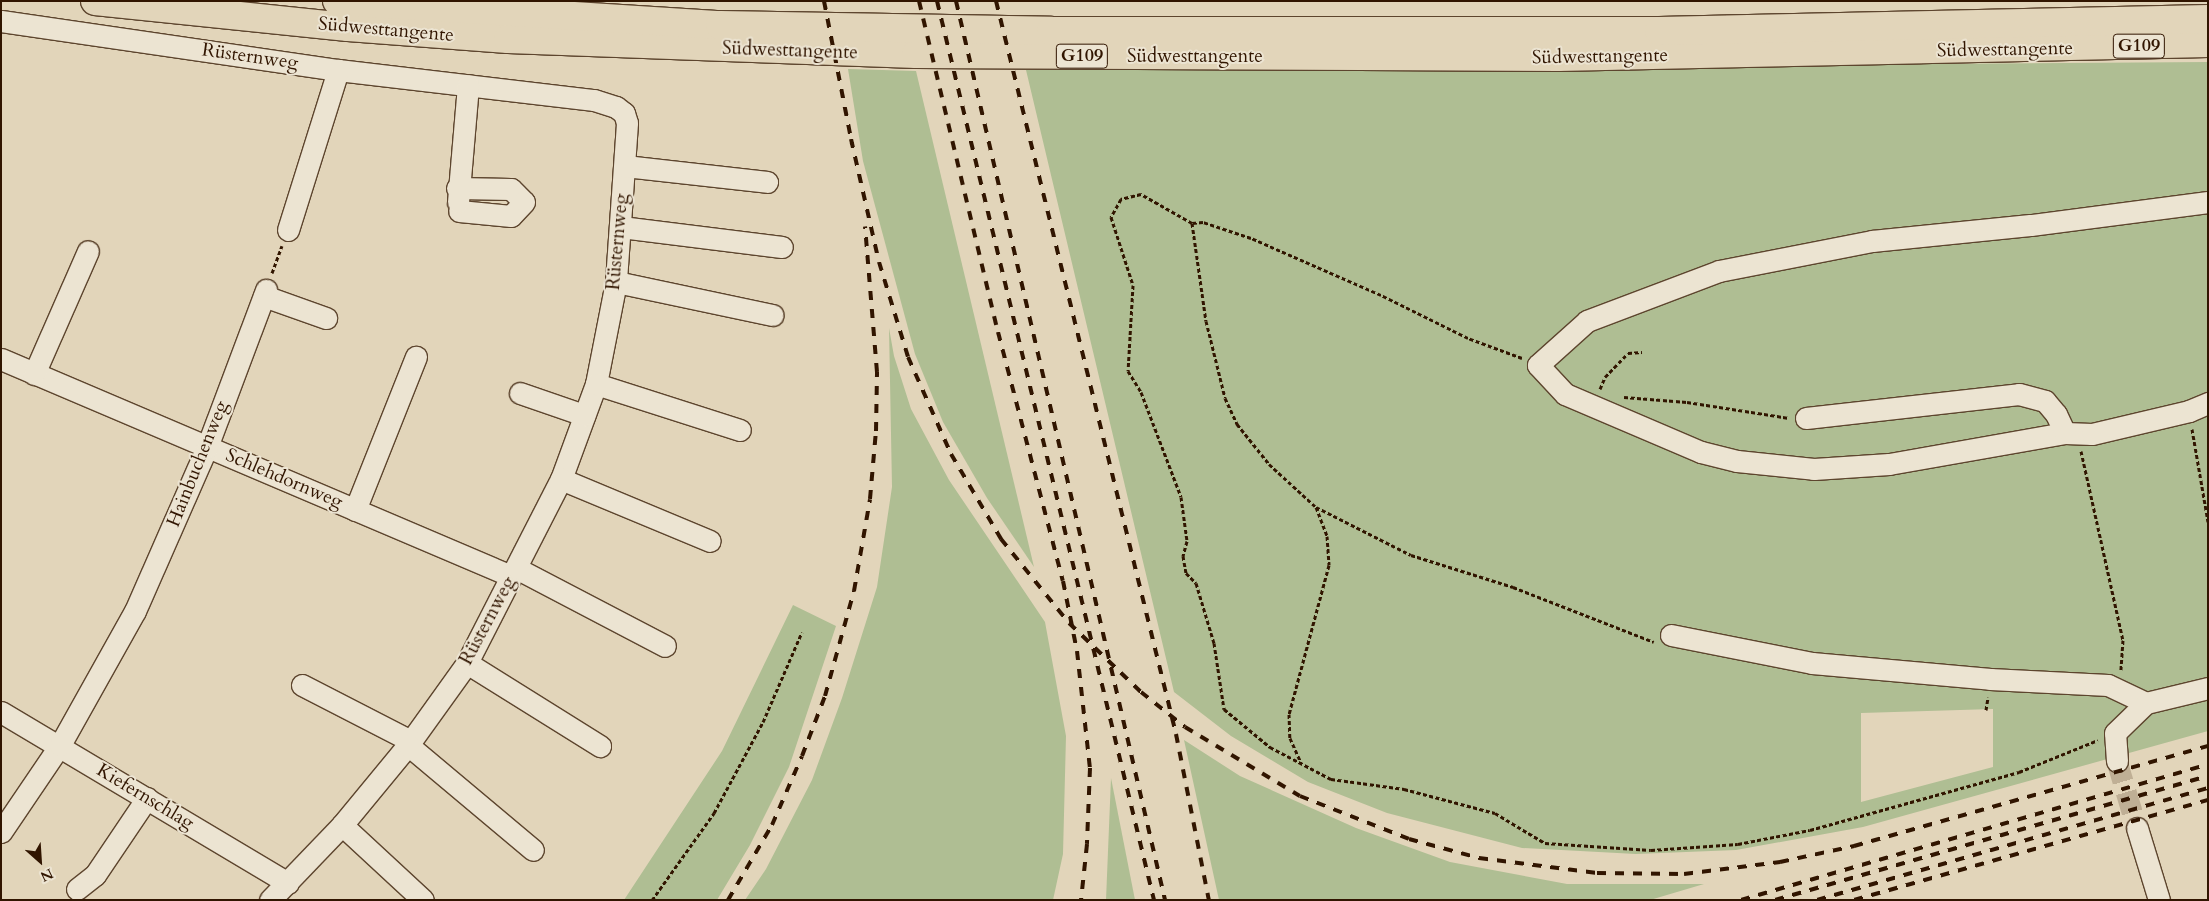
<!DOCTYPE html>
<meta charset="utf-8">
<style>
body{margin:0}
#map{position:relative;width:2209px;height:901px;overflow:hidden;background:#e2d5ba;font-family:Cardo,serif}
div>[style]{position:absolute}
.green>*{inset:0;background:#afbe93}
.minor-tunnel>*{height:21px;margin-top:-10.5px;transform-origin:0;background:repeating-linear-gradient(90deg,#bfaf95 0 21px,transparent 0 32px)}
.path>*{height:3px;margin-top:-1.5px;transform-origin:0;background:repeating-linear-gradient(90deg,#311500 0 4px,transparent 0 6.5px)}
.roads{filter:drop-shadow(1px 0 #5d452e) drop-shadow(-1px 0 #5d452e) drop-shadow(0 1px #5d452e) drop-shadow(0 -1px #5d452e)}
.minor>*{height:21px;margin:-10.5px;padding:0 10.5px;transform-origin:10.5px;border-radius:10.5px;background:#ece4d2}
.highway>*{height:28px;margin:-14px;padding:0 14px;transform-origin:14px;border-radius:14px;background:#e2d5ba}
.rail>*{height:4px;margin-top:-2px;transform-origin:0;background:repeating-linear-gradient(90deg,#311500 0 9px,transparent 0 18px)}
span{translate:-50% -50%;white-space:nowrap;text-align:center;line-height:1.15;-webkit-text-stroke:4px #ece4d2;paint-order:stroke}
.shield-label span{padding:1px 4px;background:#ece4d2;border:1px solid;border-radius:4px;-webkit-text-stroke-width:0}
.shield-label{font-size:18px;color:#311500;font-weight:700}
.street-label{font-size:19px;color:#311500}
.frame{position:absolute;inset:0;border:2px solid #311500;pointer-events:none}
.north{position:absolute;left:15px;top:836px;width:50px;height:50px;-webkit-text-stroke:4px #ece4d2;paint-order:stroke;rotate:154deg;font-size:14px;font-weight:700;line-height:20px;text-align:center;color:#311500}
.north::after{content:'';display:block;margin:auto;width:18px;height:22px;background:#311500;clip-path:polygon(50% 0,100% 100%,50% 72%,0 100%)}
</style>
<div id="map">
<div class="green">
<div style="clip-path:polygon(evenodd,2208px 62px,2208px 731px,1863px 827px,1736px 850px,1636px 854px,1522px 848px,1387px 813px,1308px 782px,1231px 736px,1174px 692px,1026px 70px,2208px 62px,1993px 709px,1993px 767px,1861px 802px,1861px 713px,1993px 709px)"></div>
<div style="clip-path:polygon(848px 69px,916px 71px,1034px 567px,987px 498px,943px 422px,915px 354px,863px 161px)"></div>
<div style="clip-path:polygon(889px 328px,894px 356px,911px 409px,949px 480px,1045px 622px,1066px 736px,1063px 854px,1053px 900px,745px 900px,766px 869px,812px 780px,842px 698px,877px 587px,892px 487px)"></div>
<div style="clip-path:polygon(793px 605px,836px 626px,789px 767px,750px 845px,717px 900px,624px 900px,722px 751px)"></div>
<div style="clip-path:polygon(1184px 740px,1240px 776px,1356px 828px,1450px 862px,1567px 884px,1704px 884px,1650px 900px,1219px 900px)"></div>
<div style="clip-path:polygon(1111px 778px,1135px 900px,1106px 900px)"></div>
</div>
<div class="minor-tunnel">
<div style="left:2117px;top:761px;width:70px;rotate:73.4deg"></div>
</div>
<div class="path">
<div style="left:1192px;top:223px;width:99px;rotate:81.9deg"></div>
<div style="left:1206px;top:321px;width:79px;rotate:76.1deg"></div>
<div style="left:1225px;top:398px;width:29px;rotate:65deg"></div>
<div style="left:1237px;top:424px;width:51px;rotate:51.3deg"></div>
<div style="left:1269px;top:464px;width:64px;rotate:42.5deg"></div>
<div style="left:1316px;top:507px;width:31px;rotate:69deg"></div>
<div style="left:1327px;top:536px;width:29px;rotate:86deg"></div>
<div style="left:1329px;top:565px;width:154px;rotate:105deg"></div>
<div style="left:1289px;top:714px;width:24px;rotate:88deg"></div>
<div style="left:1290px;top:738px;width:27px;rotate:66deg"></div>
<div style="left:272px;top:273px;width:29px;rotate:-70deg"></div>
<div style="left:1522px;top:358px;width:58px;rotate:-159.7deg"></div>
<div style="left:1468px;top:338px;width:97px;rotate:-153.7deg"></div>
<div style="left:1381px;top:295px;width:142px;rotate:-156.3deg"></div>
<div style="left:1251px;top:238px;width:51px;rotate:-161.6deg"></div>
<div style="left:1203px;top:222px;width:11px;rotate:175deg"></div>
<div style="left:1192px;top:223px;width:59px;rotate:-150.4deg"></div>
<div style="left:1141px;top:194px;width:21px;rotate:166deg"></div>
<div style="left:1121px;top:199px;width:21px;rotate:119deg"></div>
<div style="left:1111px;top:217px;width:71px;rotate:72.1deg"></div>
<div style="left:1133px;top:285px;width:86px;rotate:93.3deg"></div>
<div style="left:1128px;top:371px;width:25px;rotate:58deg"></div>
<div style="left:1141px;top:392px;width:112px;rotate:69.1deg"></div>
<div style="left:1181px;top:497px;width:44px;rotate:82.2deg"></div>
<div style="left:1187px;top:541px;width:16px;rotate:105deg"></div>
<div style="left:1183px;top:556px;width:17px;rotate:80deg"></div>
<div style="left:1186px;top:573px;width:14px;rotate:45deg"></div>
<div style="left:1196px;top:583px;width:63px;rotate:73.3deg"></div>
<div style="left:1214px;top:643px;width:67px;rotate:81.4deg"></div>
<div style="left:1224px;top:709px;width:60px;rotate:39.6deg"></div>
<div style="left:1270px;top:747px;width:69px;rotate:27.7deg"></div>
<div style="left:1331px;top:779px;width:74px;rotate:7.8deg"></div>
<div style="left:1404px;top:789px;width:94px;rotate:14.8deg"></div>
<div style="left:1495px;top:813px;width:58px;rotate:31deg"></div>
<div style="left:1545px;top:843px;width:106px;rotate:3.8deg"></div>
<div style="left:1651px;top:850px;width:87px;rotate:-3.9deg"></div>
<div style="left:1738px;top:844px;width:73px;rotate:-11deg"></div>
<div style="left:1810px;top:830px;width:217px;rotate:-15.5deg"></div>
<div style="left:2019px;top:772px;width:85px;rotate:-22.1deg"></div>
<div style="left:1600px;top:389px;width:13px;rotate:-67deg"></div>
<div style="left:1605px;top:377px;width:33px;rotate:-46deg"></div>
<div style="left:1628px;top:353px;width:14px;rotate:-4deg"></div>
<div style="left:1624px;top:397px;width:63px;rotate:4.5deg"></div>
<div style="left:1687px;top:402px;width:103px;rotate:8.9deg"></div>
<div style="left:2192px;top:429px;width:94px;rotate:80.2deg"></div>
<div style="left:2081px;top:451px;width:194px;rotate:77.5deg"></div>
<div style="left:2123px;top:640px;width:30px;rotate:94deg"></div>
<div style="left:1316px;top:507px;width:106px;rotate:26.8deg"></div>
<div style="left:1411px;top:555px;width:107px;rotate:17.4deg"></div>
<div style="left:1513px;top:587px;width:151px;rotate:21.3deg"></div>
<div style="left:1986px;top:710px;width:13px;rotate:-81deg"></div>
<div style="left:652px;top:900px;width:107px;rotate:-54.5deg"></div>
<div style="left:714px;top:813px;width:103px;rotate:-61.7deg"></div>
<div style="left:763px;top:722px;width:98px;rotate:-66.6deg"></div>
</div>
<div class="roads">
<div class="minor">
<div style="left:1px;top:21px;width:341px;rotate:8.3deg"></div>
<div style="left:338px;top:70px;width:258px;rotate:6.7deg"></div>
<div style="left:594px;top:100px;width:23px;rotate:18deg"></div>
<div style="left:616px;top:107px;width:10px;rotate:37deg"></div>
<div style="left:624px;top:113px;width:10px;rotate:73deg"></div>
<div style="left:627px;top:123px;width:159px;rotate:94deg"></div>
<div style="left:616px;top:282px;width:104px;rotate:101.1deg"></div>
<div style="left:596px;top:384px;width:101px;rotate:110.2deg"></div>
<div style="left:561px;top:479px;width:207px;rotate:117.1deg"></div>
<div style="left:467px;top:663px;width:101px;rotate:125.7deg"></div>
<div style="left:408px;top:745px;width:104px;rotate:129.5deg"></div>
<div style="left:342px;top:825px;width:104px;rotate:133.8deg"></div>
<div style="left:625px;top:166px;width:143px;rotate:6.4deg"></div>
<div style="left:457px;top:188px;width:54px;rotate:1.1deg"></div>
<div style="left:511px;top:189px;width:18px;rotate:45deg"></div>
<div style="left:524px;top:202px;width:19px;rotate:133deg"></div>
<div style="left:511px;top:216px;width:52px;rotate:-174.5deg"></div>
<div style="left:458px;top:202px;width:117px;rotate:-85.1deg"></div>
<div style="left:2208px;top:202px;width:179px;rotate:172.6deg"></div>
<div style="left:2030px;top:225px;width:159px;rotate:174.2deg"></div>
<div style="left:1872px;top:241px;width:156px;rotate:168.9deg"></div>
<div style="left:1719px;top:271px;width:141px;rotate:159.3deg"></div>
<div style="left:1587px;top:321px;width:66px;rotate:138.1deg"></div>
<div style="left:1538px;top:365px;width:40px;rotate:47deg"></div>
<div style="left:1565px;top:394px;width:148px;rotate:23.1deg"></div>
<div style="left:1701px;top:452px;width:37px;rotate:14deg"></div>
<div style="left:1737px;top:461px;width:77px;rotate:5.9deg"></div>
<div style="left:1814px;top:469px;width:75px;rotate:-3.8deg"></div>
<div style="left:1889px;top:464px;width:179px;rotate:-10deg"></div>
<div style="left:2065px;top:433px;width:27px;rotate:2deg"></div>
<div style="left:2092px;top:434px;width:100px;rotate:-13.3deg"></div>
<div style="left:2189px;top:411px;width:21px;rotate:-23deg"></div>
<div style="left:621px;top:227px;width:162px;rotate:7.1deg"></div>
<div style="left:288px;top:230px;width:168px;rotate:-72.6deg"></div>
<div style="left:616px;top:282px;width:160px;rotate:11.9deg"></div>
<div style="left:264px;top:296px;width:66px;rotate:19.5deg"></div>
<div style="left:1px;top:359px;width:554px;rotate:23.05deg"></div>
<div style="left:34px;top:374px;width:134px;rotate:-66.3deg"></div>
<div style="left:596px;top:384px;width:151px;rotate:17.7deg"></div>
<div style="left:520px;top:393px;width:68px;rotate:19deg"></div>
<div style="left:1806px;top:418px;width:214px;rotate:-6.4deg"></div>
<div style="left:2019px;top:394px;width:27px;rotate:15deg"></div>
<div style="left:2045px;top:401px;width:17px;rotate:50deg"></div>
<div style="left:2056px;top:414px;width:21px;rotate:65deg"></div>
<div style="left:561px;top:479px;width:161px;rotate:22.6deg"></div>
<div style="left:355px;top:510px;width:165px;rotate:-68.3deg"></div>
<div style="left:516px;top:568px;width:168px;rotate:27.6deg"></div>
<div style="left:1671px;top:635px;width:144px;rotate:11.2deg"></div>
<div style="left:1812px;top:663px;width:179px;rotate:5.1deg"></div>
<div style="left:1990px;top:679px;width:118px;rotate:2.9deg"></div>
<div style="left:2108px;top:685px;width:42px;rotate:25.3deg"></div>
<div style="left:467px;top:663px;width:157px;rotate:32deg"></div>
<div style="left:302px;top:685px;width:123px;rotate:27.2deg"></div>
<div style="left:1px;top:712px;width:334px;rotate:30.8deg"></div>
<div style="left:408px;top:745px;width:163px;rotate:40deg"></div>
<div style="left:2117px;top:761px;width:28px;rotate:-94deg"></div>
<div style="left:2115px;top:733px;width:43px;rotate:-44.1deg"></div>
<div style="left:2146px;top:703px;width:64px;rotate:-13.6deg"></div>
<div style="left:342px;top:825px;width:110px;rotate:42.8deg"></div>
<div style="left:2137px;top:828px;width:75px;rotate:73deg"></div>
<div style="left:1px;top:832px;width:105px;rotate:-55.9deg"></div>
<div style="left:60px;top:745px;width:154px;rotate:-60.8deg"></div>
<div style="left:135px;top:611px;width:179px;rotate:-66.3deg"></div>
<div style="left:207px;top:447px;width:168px;rotate:-69.4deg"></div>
<div style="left:77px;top:889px;width:23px;rotate:-38deg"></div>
<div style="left:95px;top:875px;width:93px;rotate:-56deg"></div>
</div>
<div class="highway">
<div style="left:95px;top:1px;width:254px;rotate:5.9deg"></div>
<div style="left:348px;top:27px;width:160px;rotate:4.3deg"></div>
<div style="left:508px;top:39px;width:408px;rotate:2.1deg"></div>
<div style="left:916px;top:54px;width:642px;rotate:0.27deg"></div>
<div style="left:1558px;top:57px;width:650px;rotate:-1.23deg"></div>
<div style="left:337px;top:1px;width:384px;rotate:3.6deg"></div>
<div style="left:720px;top:25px;width:331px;rotate:1deg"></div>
<div style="left:1051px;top:31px;width:608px"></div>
<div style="left:1659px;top:31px;width:549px;rotate:-1.25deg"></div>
</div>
</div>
<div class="rail">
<div style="left:824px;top:1px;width:146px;rotate:78.9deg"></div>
<div style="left:919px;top:1px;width:340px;rotate:76.6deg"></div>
<div style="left:998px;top:332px;width:257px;rotate:75.4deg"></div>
<div style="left:1063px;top:581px;width:71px;rotate:78.7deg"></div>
<div style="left:1077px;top:651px;width:118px;rotate:83.7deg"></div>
<div style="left:1090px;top:768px;width:76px;rotate:92.3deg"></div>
<div style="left:1087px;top:844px;width:56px;rotate:96.1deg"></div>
<div style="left:937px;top:1px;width:925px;rotate:76.43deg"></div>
<div style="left:956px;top:1px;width:923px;rotate:76.91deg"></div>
<div style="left:996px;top:1px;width:755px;rotate:76.2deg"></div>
<div style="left:1176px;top:734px;width:169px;rotate:78.8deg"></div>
<div style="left:851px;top:139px;width:126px;rotate:77.2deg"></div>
<div style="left:879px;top:262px;width:99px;rotate:73deg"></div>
<div style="left:908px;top:357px;width:106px;rotate:66.1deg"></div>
<div style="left:951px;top:454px;width:99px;rotate:59.5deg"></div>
<div style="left:1001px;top:539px;width:108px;rotate:51deg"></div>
<div style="left:1069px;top:623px;width:100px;rotate:43.8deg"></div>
<div style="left:1141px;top:692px;width:56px;rotate:38.5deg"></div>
<div style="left:1185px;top:727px;width:134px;rotate:31deg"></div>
<div style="left:1300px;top:796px;width:117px;rotate:21.5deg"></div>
<div style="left:1409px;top:839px;width:73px;rotate:15.2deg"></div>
<div style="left:1479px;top:858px;width:119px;rotate:7.2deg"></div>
<div style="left:1597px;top:873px;width:87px;rotate:0.7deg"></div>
<div style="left:1684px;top:874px;width:97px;rotate:-7.1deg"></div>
<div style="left:1780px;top:862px;width:76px;rotate:-12.2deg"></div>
<div style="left:1854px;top:846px;width:368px;rotate:-15.8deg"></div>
<div style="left:728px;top:900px;width:87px;rotate:-59.6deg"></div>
<div style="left:772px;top:825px;width:75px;rotate:-66.5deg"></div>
<div style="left:802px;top:756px;width:64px;rotate:-69deg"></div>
<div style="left:825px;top:696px;width:109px;rotate:-74.6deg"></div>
<div style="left:854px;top:591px;width:93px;rotate:-80.1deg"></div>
<div style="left:870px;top:499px;width:68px;rotate:-85deg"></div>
<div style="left:876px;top:431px;width:59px;rotate:-89deg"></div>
<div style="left:877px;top:372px;width:146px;rotate:-94.7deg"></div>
<div style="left:1741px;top:900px;width:486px;rotate:-16.2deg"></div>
<div style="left:1775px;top:900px;width:450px;rotate:-16deg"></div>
<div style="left:1817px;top:900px;width:407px;rotate:-16deg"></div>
<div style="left:1854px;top:900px;width:368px;rotate:-15.8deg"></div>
</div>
<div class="shield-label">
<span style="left:2139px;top:46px">G109</span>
<span style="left:1082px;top:56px">G109</span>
</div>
<div class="street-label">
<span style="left:386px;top:30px;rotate:5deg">Südwesttangente</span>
<span style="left:2005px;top:50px;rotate:-1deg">Südwesttangente</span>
<span style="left:790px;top:51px;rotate:2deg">Südwesttangente</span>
<span style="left:250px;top:57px;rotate:8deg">Rüsternweg</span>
<span style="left:1195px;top:57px">Südwesttangente</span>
<span style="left:1600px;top:57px;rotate:-1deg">Südwesttangente</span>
<span style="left:618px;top:242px;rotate:-85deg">Rüsternweg</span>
<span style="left:198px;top:464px;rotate:-68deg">Hainbuchenweg</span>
<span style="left:284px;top:479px;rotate:23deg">Schlehdornweg</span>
<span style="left:488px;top:621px;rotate:-62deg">Rüsternweg</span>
<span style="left:145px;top:797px;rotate:31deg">Kiefernschlag</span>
</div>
<div class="frame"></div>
<div class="north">N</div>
</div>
